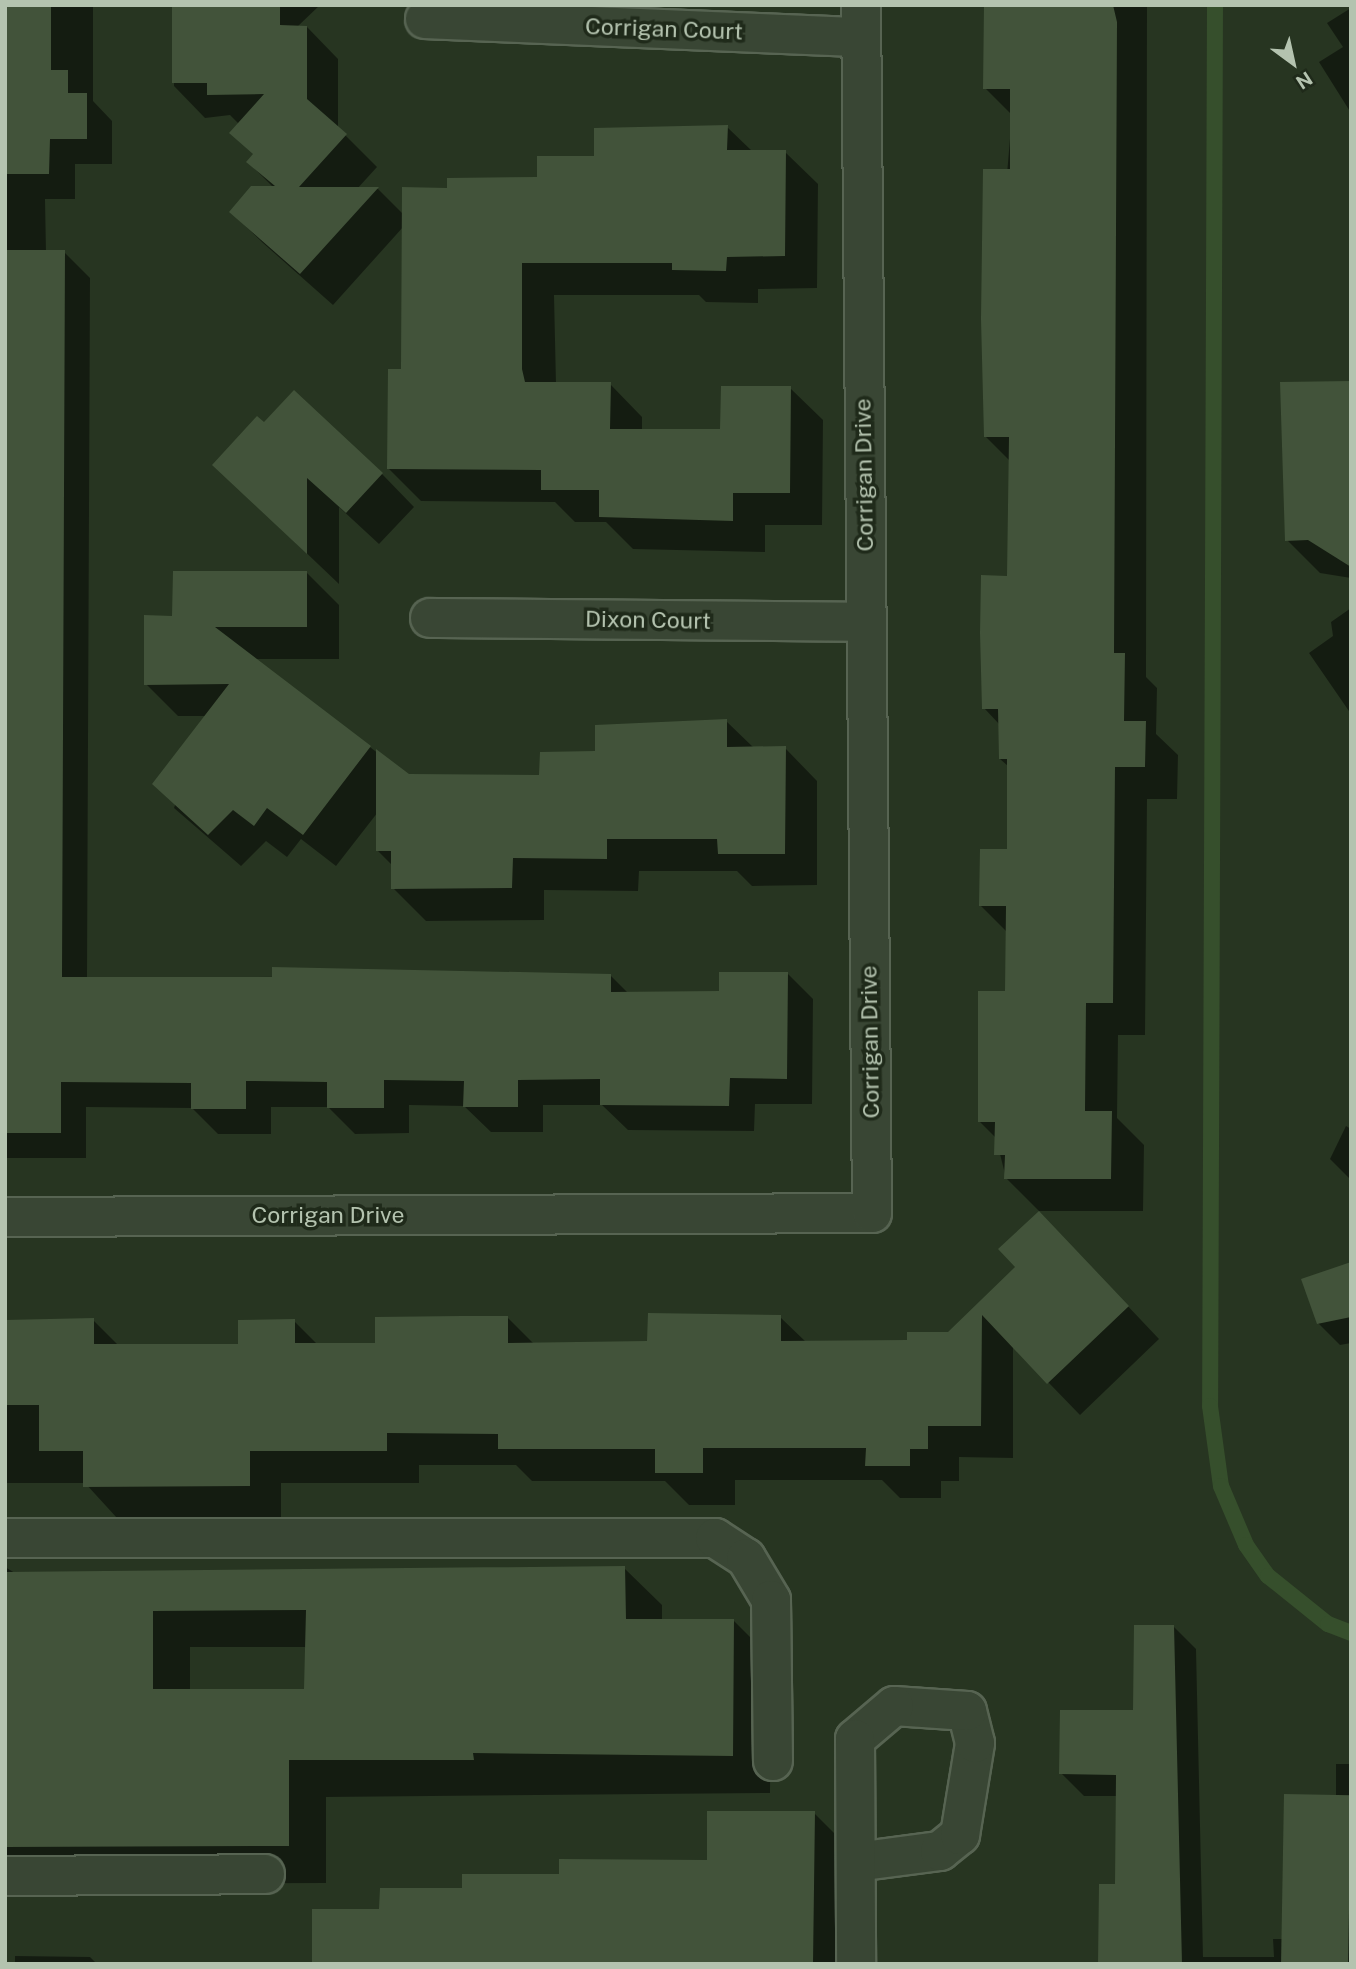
<!DOCTYPE html>
<style>
body{margin:0}
#map{position:relative;width:1356px;height:1969px;overflow:hidden;background:#273521;font-family:"Public Sans",sans-serif}
div>[style]{position:absolute}
.shadow>*{inset:0;background:#0007}
.stream>*{height:16px;margin:-8px;padding:0 8px;transform-origin:8px;border-radius:8px;background:#364f2c}
.building>*{inset:0;background:#42533a;transform-origin:0 0}
.roads{filter:drop-shadow(2px 0 #576452) drop-shadow(-2px 0 #576452) drop-shadow(0 2px #576452) drop-shadow(0 -2px #576452)}
.minor>*{height:38px;margin:-19px;padding:0 19px;transform-origin:19px;border-radius:19px;background:#394634}
span{translate:-50% -50%;white-space:nowrap;text-align:center;line-height:1.15;-webkit-text-stroke:7px #1f2a1a;paint-order:stroke}
.street-label{font-size:23px;color:#b4c3af}
.frame{position:absolute;inset:0;border:7px solid #b4c3af;pointer-events:none}
.north{position:absolute;left:1258px;top:28px;width:70px;height:70px;-webkit-text-stroke:5px #1f2a1a;paint-order:stroke;rotate:147deg;font-size:19px;font-weight:700;line-height:28px;text-align:center;color:#b4c3af}
.north::after{content:'';display:block;margin:auto;width:24px;height:32px;background:#b4c3af;clip-path:polygon(50% 0,100% 100%,50% 72%,0 100%)}
</style>
<div id="map">
<div class="shadow">
<div style="clip-path:polygon(5px 5px,93px 5px,93px 101px,112px 121px,112px 164px,75px 164px,75px 199px,45px 199px,46px 252px,64px 252px,90px 278px,87px 978px,610px 975px,629px 994px,721px 993px,787px 973px,813px 999px,812px 1104px,755px 1104px,754px 1131px,628px 1130px,602px 1105px,543px 1105px,543px 1132px,491px 1132px,464px 1106px,409px 1105px,409px 1133px,355px 1134px,328px 1107px,271px 1107px,271px 1134px,218px 1134px,192px 1108px,86px 1107px,86px 1158px,5px 1158px)"></div>
<div style="clip-path:polygon(174px 5px,320px 5px,297px 27px,307px 27px,338px 59px,338px 128px,377px 167px,357px 189px,378px 189px,404px 215px,449px 190px,539px 179px,596px 158px,727px 127px,752px 151px,785px 152px,818px 184px,817px 288px,758px 289px,758px 303px,706px 302px,699px 295px,554px 295px,556px 384px,610px 384px,642px 417px,642px 431px,722px 431px,790px 388px,823px 420px,822px 525px,765px 525px,765px 552px,633px 549px,606px 522px,575px 522px,555px 502px,421px 501px,389px 469px,403px 371px,404px 226px,333px 305px,263px 243px,231px 212px,274px 188px,248px 162px,255px 155px,239px 124px,230px 115px,205px 118px,174px 86px)"></div>
<div style="clip-path:polygon(985px 5px,1147px 5px,1146px 677px,1157px 688px,1156px 734px,1178px 755px,1177px 799px,1147px 799px,1145px 1035px,1118px 1035px,1117px 1118px,1144px 1145px,1143px 1211px,1039px 1211px,1006px 1178px,996px 1138px,979px 1121px,1007px 993px,1007px 932px,981px 906px,1008px 851px,1008px 766px,1000px 759px,1000px 725px,984px 708px,1009px 577px,1010px 461px,985px 436px,1012px 115px,985px 88px)"></div>
<div style="clip-path:polygon(1351px 8px,1351px 113px,1319px 62px,1343px 47px,1327px 23px)"></div>
<div style="clip-path:polygon(1351px 383px,1351px 578px,1320px 573px,1287px 540px)"></div>
<div style="clip-path:polygon(264px 425px,382px 474px,414px 507px,379px 544px,339px 507px,339px 584px,214px 465px)"></div>
<div style="clip-path:polygon(306px 572px,339px 605px,339px 659px,254px 659px,408px 776px,541px 776px,597px 753px,726px 721px,754px 748px,785px 748px,817px 781px,817px 885px,752px 886px,737px 871px,639px 871px,638px 891px,544px 890px,544px 920px,426px 921px,393px 888px,393px 866px,378px 851px,378px 812px,336px 866px,301px 839px,287px 857px,266px 841px,241px 866px,174px 808px,206px 716px,178px 716px,146px 684px,174px 617px)"></div>
<div style="clip-path:polygon(1351px 608px,1351px 714px,1309px 653px,1333px 636px,1331px 622px)"></div>
<div style="clip-path:polygon(1346px 1126px,1351px 1129px,1351px 1180px,1330px 1159px)"></div>
<div style="clip-path:polygon(1071px 1246px,1159px 1339px,1080px 1415px,1013px 1346px,1013px 1458px,959px 1457px,959px 1481px,941px 1481px,941px 1498px,900px 1498px,882px 1480px,735px 1480px,735px 1505px,689px 1505px,665px 1481px,532px 1481px,516px 1465px,419px 1465px,419px 1483px,281px 1483px,281px 1518px,117px 1518px,85px 1483px,5px 1483px,5px 1321px,93px 1320px,119px 1346px,240px 1346px,294px 1321px,318px 1345px,377px 1345px,508px 1318px,534px 1344px,649px 1342px,780px 1317px,806px 1342px,908px 1341px,948px 1334px)"></div>
<div style="clip-path:polygon(1351px 1264px,1351px 1343px,1340px 1345px,1318px 1323px)"></div>
<div style="clip-path:polygon(evenodd,5px 1567px,15px 1573px,624px 1568px,662px 1605px,662px 1621px,733px 1620px,771px 1658px,770px 1793px,326px 1797px,326px 1883px,5px 1884px,5px 1567px,190px 1647px,307px 1647px,306px 1691px,190px 1691px,190px 1647px)"></div>
<div style="clip-path:polygon(1174px 1627px,1196px 1649px,1203px 1957px,1274px 1957px,1273px 1939px,1286px 1939px,1336px 1796px,1336px 1764px,1351px 1764px,1351px 1964px,1100px 1964px,1117px 1886px,1118px 1796px,1084px 1796px,1061px 1773px,1134px 1711px)"></div>
<div style="clip-path:polygon(814px 1813px,844px 1843px,852px 1964px,314px 1964px,381px 1911px,464px 1890px,709px 1861px)"></div>
<div style="clip-path:polygon(15px 1956px,90px 1957px,97px 1964px,15px 1964px)"></div>
</div>
<div class="stream">
<div style="left:1215px;top:5px;width:1401px;rotate:90.2deg"></div>
<div style="left:1210px;top:1406px;width:81px;rotate:82.2deg"></div>
<div style="left:1221px;top:1486px;width:64px;rotate:67deg"></div>
<div style="left:1246px;top:1545px;width:38px;rotate:55deg"></div>
<div style="left:1268px;top:1576px;width:77px;rotate:38.7deg"></div>
<div style="left:1328px;top:1624px;width:25px;rotate:21deg"></div>
</div>
<div class="building">
<div style="clip-path:polygon(5px 5px,51px 5px,51px 70px,68px 70px,68px 93px,87px 93px,87px 139px,50px 139px,49px 174px,5px 174px)"></div>
<div style="clip-path:polygon(172px 5px,280px 5px,280px 25px,307px 26px,307px 99px,347px 134px,299px 187px,379px 187px,300px 274px,229px 212px,251px 186px,275px 186px,246px 162px,253px 154px,229px 133px,264px 94px,207px 95px,207px 83px,172px 83px)"></div>
<div style="clip-path:polygon(984px 5px,1113px 5px,1117px 22px,1114px 653px,1125px 653px,1124px 721px,1146px 721px,1145px 767px,1115px 767px,1113px 1003px,1086px 1003px,1085px 1111px,1112px 1111px,1111px 1179px,1004px 1179px,1005px 1155px,994px 1155px,995px 1122px,978px 1122px,978px 991px,1005px 991px,1006px 906px,979px 906px,980px 849px,1007px 849px,1007px 759px,999px 759px,998px 709px,982px 709px,980px 633px,981px 575px,1007px 576px,1009px 437px,984px 437px,981px 319px,983px 169px,1010px 169px,1010px 89px,983px 89px)"></div>
<div style="clip-path:polygon(728px 125px,727px 150px,786px 150px,785px 256px,727px 257px,726px 271px,672px 270px,672px 263px,522px 263px,522px 369px,525px 382px,611px 382px,610px 429px,720px 429px,721px 386px,791px 386px,790px 493px,733px 493px,733px 521px,599px 517px,599px 490px,541px 490px,541px 470px,387px 469px,388px 369px,401px 369px,402px 187px,447px 188px,447px 178px,537px 177px,537px 156px,594px 156px,594px 128px)"></div>
<div style="clip-path:polygon(5px 250px,65px 250px,62px 977px,272px 977px,272px 967px,611px 974px,611px 992px,719px 991px,719px 972px,788px 972px,787px 1079px,730px 1078px,729px 1106px,600px 1105px,600px 1079px,518px 1080px,518px 1107px,463px 1107px,464px 1081px,384px 1080px,384px 1108px,327px 1108px,327px 1082px,246px 1081px,246px 1109px,191px 1109px,191px 1083px,61px 1082px,61px 1133px,5px 1133px)"></div>
<div style="clip-path:polygon(1351px 381px,1351px 567px,1308px 540px,1285px 541px,1280px 382px)"></div>
<div style="clip-path:polygon(294px 390px,383px 473px,346px 513px,307px 478px,307px 554px,212px 465px,257px 416px,264px 422px)"></div>
<div style="clip-path:polygon(173px 571px,307px 571px,307px 627px,215px 627px,371px 746px,303px 835px,267px 808px,254px 826px,233px 810px,208px 835px,152px 784px,229px 684px,144px 685px,144px 615px,172px 616px)"></div>
<div style="clip-path:polygon(727px 719px,727px 747px,786px 746px,785px 854px,718px 854px,717px 839px,607px 839px,607px 859px,513px 858px,512px 888px,391px 889px,391px 851px,376px 851px,376px 749px,409px 774px,539px 775px,540px 752px,595px 751px,595px 725px)"></div>
<div style="clip-path:polygon(1039px 1211px,1129px 1306px,1047px 1384px,982px 1315px,981px 1426px,928px 1426px,928px 1449px,910px 1449px,910px 1466px,865px 1466px,866px 1448px,703px 1448px,703px 1473px,655px 1473px,655px 1449px,498px 1449px,498px 1434px,387px 1433px,387px 1451px,250px 1451px,250px 1486px,83px 1487px,83px 1451px,39px 1451px,39px 1405px,5px 1405px,5px 1320px,94px 1318px,94px 1344px,238px 1344px,238px 1320px,295px 1319px,295px 1343px,375px 1343px,375px 1317px,462px 1316px,508px 1316px,508px 1343px,647px 1341px,648px 1313px,781px 1315px,781px 1341px,907px 1340px,907px 1332px,948px 1332px,1015px 1267px,998px 1249px)"></div>
<div style="clip-path:polygon(1351px 1262px,1351px 1317px,1317px 1324px,1301px 1279px)"></div>
<div style="clip-path:polygon(evenodd,625px 1566px,626px 1619px,734px 1619px,733px 1756px,473px 1753px,474px 1760px,289px 1760px,289px 1846px,5px 1847px,5px 1572px,625px 1566px,306px 1610px,304px 1689px,153px 1689px,153px 1611px,306px 1610px)"></div>
<div style="clip-path:polygon(1134px 1625px,1174px 1625px,1182px 1964px,1098px 1964px,1099px 1884px,1115px 1884px,1116px 1775px,1059px 1774px,1060px 1710px,1133px 1710px)"></div>
<div style="left:1284px;top:1794px;width:67px;height:170px;rotate:1deg"></div>
<div style="clip-path:polygon(707px 1811px,815px 1811px,813px 1964px,312px 1964px,312px 1909px,379px 1909px,380px 1888px,462px 1888px,462px 1874px,559px 1874px,559px 1859px,707px 1860px)"></div>
</div>
<div class="roads">
<div class="minor">
<div style="left:425px;top:19px;width:435px;rotate:2.4deg"></div>
<div style="left:430px;top:618px;width:436px;rotate:0.5deg"></div>
<div style="left:5px;top:1217px;width:867px;rotate:-0.26deg"></div>
<div style="left:872px;top:1213px;width:1208px;rotate:-90.52deg"></div>
<div style="left:5px;top:1538px;width:710px"></div>
<div style="left:715px;top:1538px;width:37px;rotate:33deg"></div>
<div style="left:746px;top:1558px;width:49px;rotate:59.2deg"></div>
<div style="left:771px;top:1600px;width:161px;rotate:89.3deg"></div>
<div style="left:856px;top:1862px;width:85px;rotate:-7.5deg"></div>
<div style="left:940px;top:1851px;width:26px;rotate:-39deg"></div>
<div style="left:960px;top:1835px;width:93px;rotate:-80.7deg"></div>
<div style="left:975px;top:1743px;width:33px;rotate:-104deg"></div>
<div style="left:967px;top:1711px;width:73px;rotate:-176.1deg"></div>
<div style="left:894px;top:1706px;width:51px;rotate:139.8deg"></div>
<div style="left:855px;top:1739px;width:225px;rotate:89.7deg"></div>
<div style="left:5px;top:1876px;width:260px;rotate:-0.4deg"></div>
</div>
</div>
<div class="street-label">
<span style="left:664px;top:29px;rotate:2deg">Corrigan Court</span>
<span style="left:864px;top:475px;rotate:-91deg">Corrigan Drive</span>
<span style="left:648px;top:620px;rotate:1deg">Dixon Court</span>
<span style="left:870px;top:1042px;rotate:-91deg">Corrigan Drive</span>
<span style="left:328px;top:1215px">Corrigan Drive</span>
</div>
<div class="frame"></div>
<div class="north">N</div>
</div>
